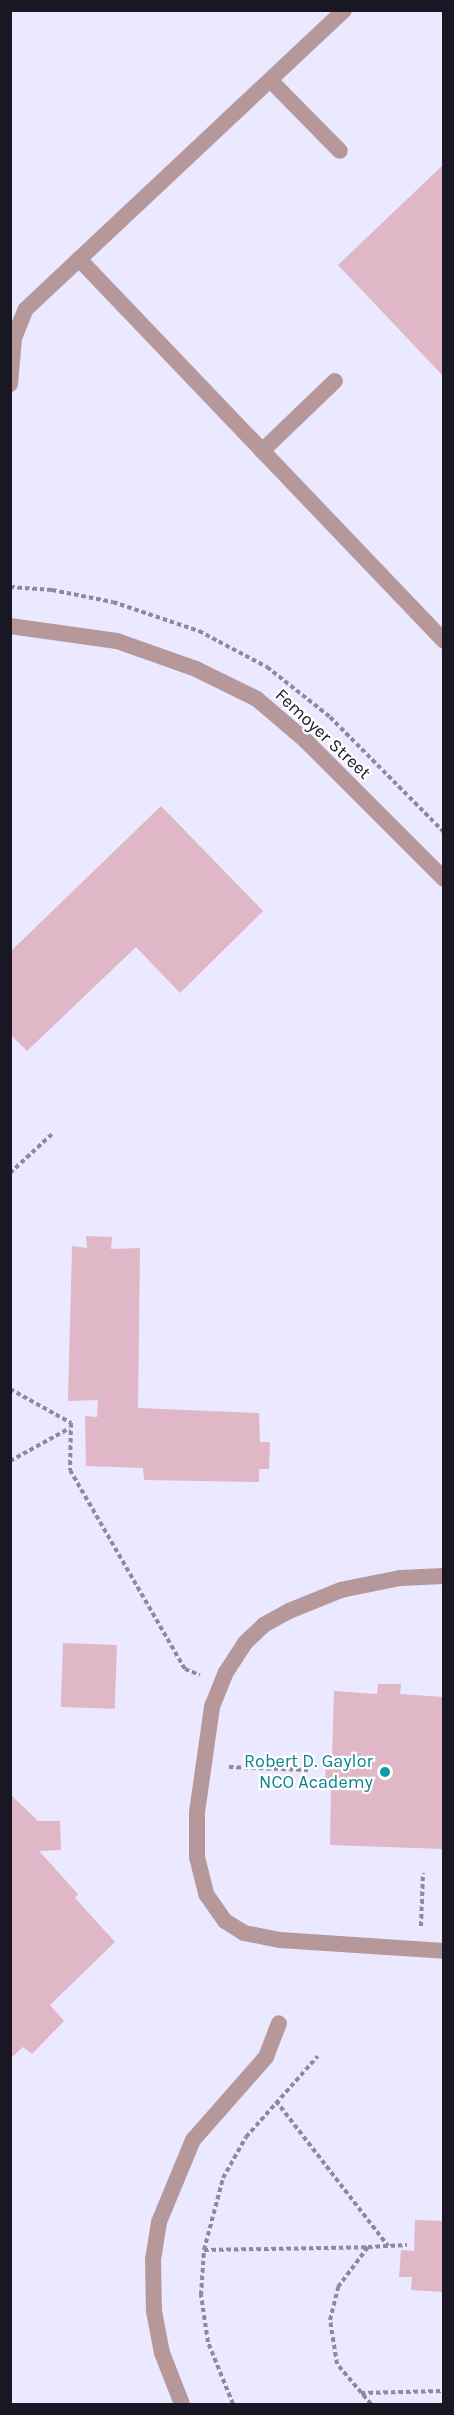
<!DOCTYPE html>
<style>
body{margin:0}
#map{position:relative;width:454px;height:2415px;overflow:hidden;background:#ebe9ff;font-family:Karla,sans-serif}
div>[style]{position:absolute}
.building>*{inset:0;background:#dfb7c6;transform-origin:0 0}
.path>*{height:4px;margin-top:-2px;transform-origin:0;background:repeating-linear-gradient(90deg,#8c8a9c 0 4.5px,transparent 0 7.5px)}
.service>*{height:16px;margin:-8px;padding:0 8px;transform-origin:8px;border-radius:8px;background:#b6989a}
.minor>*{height:16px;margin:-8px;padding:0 8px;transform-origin:8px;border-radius:8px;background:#b6989a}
.dots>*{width:16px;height:16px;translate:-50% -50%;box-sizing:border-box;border:3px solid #fff;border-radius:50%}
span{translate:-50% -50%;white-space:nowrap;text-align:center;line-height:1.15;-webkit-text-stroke:4.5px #fff;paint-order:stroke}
.street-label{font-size:18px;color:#191723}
.culture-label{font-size:18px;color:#0d838f}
.right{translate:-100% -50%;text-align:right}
.frame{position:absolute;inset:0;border:12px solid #191723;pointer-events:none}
</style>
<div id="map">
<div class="building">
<div style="clip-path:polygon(444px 164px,444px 377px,338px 265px)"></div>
<div style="clip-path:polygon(161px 806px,263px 911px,180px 993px,136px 947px,27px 1051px,10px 1034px,10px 952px)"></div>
<div style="clip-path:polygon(86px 1236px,112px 1237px,111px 1249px,140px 1248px,138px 1408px,259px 1413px,260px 1442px,270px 1442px,269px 1469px,259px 1469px,259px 1482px,144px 1480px,143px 1468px,86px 1466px,85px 1416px,97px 1417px,98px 1400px,68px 1401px,72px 1246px,87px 1248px)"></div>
<div style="left:63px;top:1643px;width:54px;height:64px;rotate:2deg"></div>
<div style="clip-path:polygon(378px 1684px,401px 1684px,400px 1694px,444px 1697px,444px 1849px,330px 1845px,331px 1785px,325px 1785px,326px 1759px,332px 1759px,334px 1691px,377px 1694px)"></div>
<div style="clip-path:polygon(10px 1794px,38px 1821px,60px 1821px,61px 1850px,39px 1851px,78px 1894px,75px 1898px,115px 1942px,50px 2005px,64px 2021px,32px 2054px,23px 2047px,10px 2059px)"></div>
<div style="clip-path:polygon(415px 2220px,444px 2221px,444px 2292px,411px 2290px,412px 2277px,399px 2277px,401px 2250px,414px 2251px)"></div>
</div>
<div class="path">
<div style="left:10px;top:587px;width:42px;rotate:4.1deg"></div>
<div style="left:52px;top:590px;width:62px;rotate:11.1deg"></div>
<div style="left:113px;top:602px;width:91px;rotate:18.6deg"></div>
<div style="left:199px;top:631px;width:77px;rotate:27.9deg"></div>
<div style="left:267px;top:667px;width:80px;rotate:38.4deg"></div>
<div style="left:330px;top:717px;width:162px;rotate:45.3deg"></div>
<div style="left:10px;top:1173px;width:57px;rotate:-42.9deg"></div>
<div style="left:10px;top:1389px;width:70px;rotate:29.1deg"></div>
<div style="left:71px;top:1423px;width:47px;rotate:91.2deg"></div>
<div style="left:70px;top:1470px;width:230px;rotate:60deg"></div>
<div style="left:185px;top:1669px;width:16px;rotate:22deg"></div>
<div style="left:10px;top:1461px;width:68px;rotate:-28.8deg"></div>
<div style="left:229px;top:1767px;width:80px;rotate:2.1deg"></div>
<div style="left:421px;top:1926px;width:53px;rotate:-87.8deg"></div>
<div style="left:276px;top:2101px;width:183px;rotate:52.3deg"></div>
<div style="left:204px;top:2250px;width:74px;rotate:-75.2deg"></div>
<div style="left:223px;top:2178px;width:47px;rotate:-60.7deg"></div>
<div style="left:246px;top:2137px;width:108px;rotate:-48.4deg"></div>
<div style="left:361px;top:2393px;width:83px;rotate:-1.4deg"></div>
<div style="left:233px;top:2404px;width:67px;rotate:-112deg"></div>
<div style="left:208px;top:2342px;width:48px;rotate:-98.5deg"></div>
<div style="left:201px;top:2295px;width:45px;rotate:-86.2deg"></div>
<div style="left:204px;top:2250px;width:164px;rotate:-1deg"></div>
<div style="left:371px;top:2404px;width:52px;rotate:-130.4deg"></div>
<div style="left:337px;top:2364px;width:45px;rotate:-99deg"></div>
<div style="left:330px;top:2320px;width:34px;rotate:-76deg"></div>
<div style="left:338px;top:2287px;width:50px;rotate:-53.1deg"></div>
<div style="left:368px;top:2247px;width:39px;rotate:-3deg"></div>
</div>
<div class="service">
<div style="left:271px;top:81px;width:98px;rotate:45.4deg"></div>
<div style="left:79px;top:259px;width:528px;rotate:46.3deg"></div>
<div style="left:10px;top:384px;width:46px;rotate:-85deg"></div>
<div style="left:14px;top:338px;width:31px;rotate:-68deg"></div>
<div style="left:26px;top:309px;width:436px;rotate:-43.2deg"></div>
<div style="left:262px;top:451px;width:101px;rotate:-43.8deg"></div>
<div style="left:444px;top:1576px;width:44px;rotate:177.4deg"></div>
<div style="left:400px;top:1578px;width:60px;rotate:168.5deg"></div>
<div style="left:341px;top:1590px;width:56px;rotate:158deg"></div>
<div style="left:289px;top:1611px;width:29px;rotate:151deg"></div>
<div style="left:264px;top:1625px;width:26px;rotate:137deg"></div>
<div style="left:245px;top:1643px;width:35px;rotate:123deg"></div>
<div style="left:226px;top:1672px;width:38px;rotate:112deg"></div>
<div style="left:212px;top:1707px;width:107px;rotate:98.1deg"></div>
<div style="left:197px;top:1813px;width:44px;rotate:90deg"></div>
<div style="left:197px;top:1857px;width:38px;rotate:76deg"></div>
<div style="left:206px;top:1894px;width:33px;rotate:55deg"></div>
<div style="left:225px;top:1921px;width:22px;rotate:32deg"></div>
<div style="left:244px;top:1933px;width:37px;rotate:11deg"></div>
<div style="left:280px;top:1940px;width:164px;rotate:3.8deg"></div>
<div style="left:182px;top:2404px;width:55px;rotate:-111.4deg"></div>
<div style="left:162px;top:2353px;width:43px;rotate:-100.8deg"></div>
<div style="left:154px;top:2311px;width:51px;rotate:-91.1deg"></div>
<div style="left:153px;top:2260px;width:38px;rotate:-81deg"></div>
<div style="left:159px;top:2222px;width:89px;rotate:-67.5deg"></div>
<div style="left:193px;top:2140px;width:111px;rotate:-48.7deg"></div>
<div style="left:266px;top:2057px;width:36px;rotate:-69deg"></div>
</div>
<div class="minor">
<div style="left:10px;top:626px;width:108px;rotate:8deg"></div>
<div style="left:117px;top:641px;width:84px;rotate:19.5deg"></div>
<div style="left:196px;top:669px;width:68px;rotate:26.2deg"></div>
<div style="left:257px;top:699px;width:65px;rotate:40.6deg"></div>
<div style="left:306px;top:741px;width:195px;rotate:45deg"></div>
</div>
<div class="dots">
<div style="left:385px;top:1772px;background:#0f9aa8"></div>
</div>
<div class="street-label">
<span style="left:323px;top:734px;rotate:43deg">Femoyer Street</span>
</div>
<div class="culture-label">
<span class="right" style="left:373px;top:1772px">Robert D. Gaylor<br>NCO Academy</span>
</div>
<div class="frame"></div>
</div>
